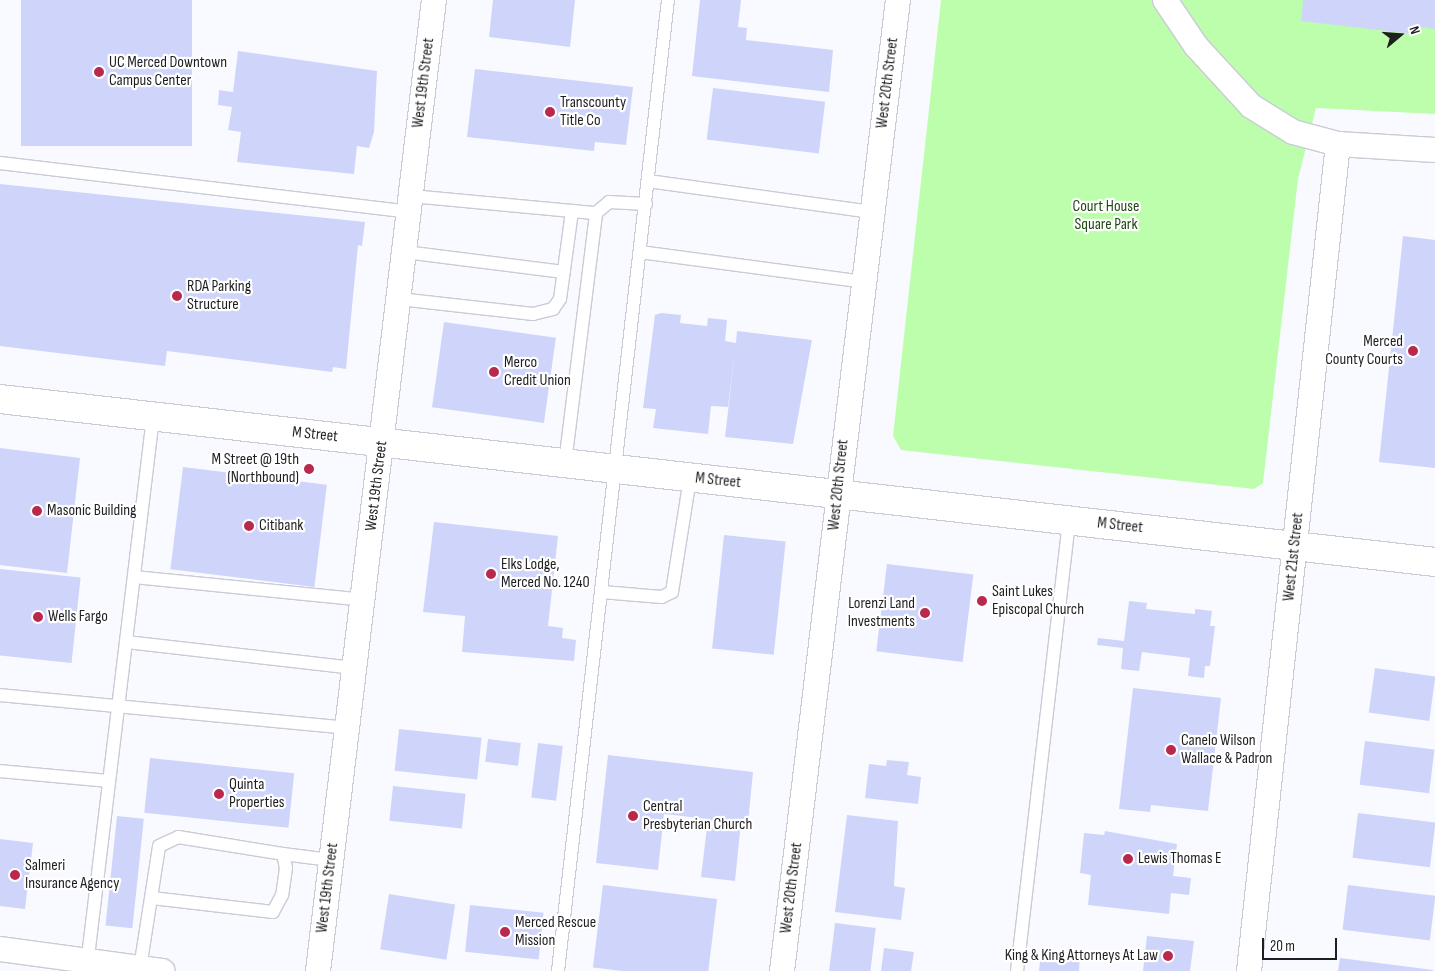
<!DOCTYPE html>
<style>
body{margin:0}
#map{position:relative;width:1435px;height:971px;overflow:hidden;background:#f9faff;font-family:"Sofia Sans Condensed",sans-serif}
div>[style]{position:absolute}
.green>*{inset:0;background:#bdfeac}
.building>*{inset:0;background:#cfd5fa;transform-origin:0 0}
.roads{filter:drop-shadow(1px 0 #cacbd4) drop-shadow(-1px 0 #cacbd4) drop-shadow(0 1px #cacbd4) drop-shadow(0 -1px #cacbd4)}
.service>*{height:12px;margin:-6px;padding:0 6px;transform-origin:6px;border-radius:6px;background:#fff}
.minor>*{height:24px;margin:-12px;padding:0 12px;transform-origin:12px;border-radius:12px;background:#fff}
.tertiary>*{height:28px;margin:-14px;padding:0 14px;transform-origin:14px;border-radius:14px;background:#fff}
.dots>*{width:14px;height:14px;translate:-50% -50%;box-sizing:border-box;border:2px solid #fff;border-radius:50%}
span{translate:-50% -50%;white-space:nowrap;text-align:center;line-height:1.15;-webkit-text-stroke:4.5px #fff;paint-order:stroke}
.poi-label{font-size:16px;color:#1f1f22}
.left{translate:0 -50%;text-align:left}
.right{translate:-100% -50%;text-align:right}
.street-label{font-size:16px;color:#1f1f22}
.park-label{font-size:16px;color:#204a14}
.north{position:absolute;left:1375px;top:10px;width:50px;height:50px;-webkit-text-stroke:4px #fff;paint-order:stroke;rotate:72deg;font-size:14px;font-weight:700;line-height:20px;text-align:center;color:#1f1f22}
.north::after{content:'';display:block;margin:auto;width:18px;height:22px;background:#1f1f22;clip-path:polygon(50% 0,100% 100%,50% 72%,0 100%)}
.scale{position:absolute;left:1262px;top:938px;width:75px;height:22px;box-sizing:border-box;border:2px solid #1f1f22;border-top:0;padding-left:6px;font-size:15px;line-height:18px;white-space:nowrap;color:#1f1f22;-webkit-text-stroke:4px #fff;paint-order:stroke}
</style>
<div id="map">
<div class="green">
<div style="clip-path:polygon(941px 0,1435px 0,1435px 114px,1316px 108px,1298px 179px,1263px 483px,1254px 489px,901px 450px,893px 436px)"></div>
</div>
<div class="building">
<div style="left:21px;top:0;width:171px;height:146px"></div>
<div style="clip-path:polygon(493px 0,575px 0,570px 47px,489px 37px)"></div>
<div style="clip-path:polygon(700px 0,741px 0,738px 27px,747px 28px,746px 40px,833px 50px,829px 92px,692px 76px)"></div>
<div style="clip-path:polygon(1303px 0,1435px 0,1435px 29px,1414px 26px,1413px 34px,1301px 21px)"></div>
<div style="clip-path:polygon(238px 51px,377px 71px,374px 132px,369px 148px,357px 146px,354px 174px,237px 162px,241px 132px,228px 130px,232px 107px,218px 105px,219px 90px,233px 92px)"></div>
<div style="clip-path:polygon(475px 69px,633px 87px,626px 145px,595px 142px,594px 151px,467px 137px)"></div>
<div style="left:713px;top:88px;width:113px;height:52px;rotate:7deg"></div>
<div style="clip-path:polygon(0 184px,365px 222px,362px 246px,358px 245px,346px 369px,333px 367px,332px 372px,167px 351px,165px 366px,0 346px)"></div>
<div style="clip-path:polygon(1403px 236px,1435px 240px,1435px 468px,1379px 462px)"></div>
<div style="clip-path:polygon(661px 313px,681px 315px,680px 323px,707px 326px,708px 318px,727px 320px,725px 341px,736px 343px,737px 331px,812px 340px,793px 444px,725px 437px,735px 351px,728px 407px,711px 406px,708px 434px,653px 428px,656px 409px,643px 408px,655px 315px)"></div>
<div style="left:444px;top:322px;width:113px;height:86px;rotate:8deg"></div>
<div style="clip-path:polygon(0 448px,80px 458px,67px 573px,0 565px)"></div>
<div style="left:183px;top:467px;width:145px;height:103px;rotate:7deg"></div>
<div style="clip-path:polygon(434px 522px,558px 536px,548px 626px,563px 628px,562px 638px,576px 640px,574px 661px,462px 652px,465px 616px,423px 612px)"></div>
<div style="left:724px;top:535px;width:62px;height:114px;rotate:6deg"></div>
<div style="left:887px;top:564px;width:87px;height:88px;rotate:7deg"></div>
<div style="left:0;top:569px;width:81px;height:86px;rotate:6deg"></div>
<div style="clip-path:polygon(1129px 601px,1147px 603px,1146px 609px,1195px 614px,1195px 609px,1212px 611px,1210px 626px,1215px 626px,1210px 666px,1205px 666px,1204px 678px,1188px 676px,1190px 658px,1142px 652px,1139px 671px,1121px 669px,1123px 648px,1097px 645px,1098px 638px,1124px 641px)"></div>
<div style="left:1375px;top:668px;width:61px;height:45px;rotate:8deg"></div>
<div style="clip-path:polygon(1133px 688px,1221px 698px,1208px 811px,1151px 805px,1150px 812px,1119px 809px)"></div>
<div style="left:399px;top:729px;width:83px;height:42px;rotate:6deg"></div>
<div style="left:488px;top:739px;width:33px;height:23px;rotate:7deg"></div>
<div style="left:1365px;top:741px;width:70px;height:44px;rotate:7deg"></div>
<div style="left:538px;top:743px;width:25px;height:55px;rotate:7deg"></div>
<div style="clip-path:polygon(608px 755px,753px 772px,748px 823px,741px 822px,735px 881px,701px 877px,708px 819px,664px 814px,658px 870px,596px 863px)"></div>
<div style="left:150px;top:758px;width:145px;height:55px;rotate:6deg"></div>
<div style="clip-path:polygon(887px 760px,909px 762px,907px 775px,921px 777px,918px 804px,865px 798px,869px 764px,886px 766px)"></div>
<div style="left:393px;top:786px;width:73px;height:35px;rotate:6deg"></div>
<div style="left:1358px;top:813px;width:78px;height:45px;rotate:7deg"></div>
<div style="clip-path:polygon(847px 815px,898px 821px,894px 886px,905px 888px,901px 920px,835px 912px)"></div>
<div style="left:117px;top:816px;width:27px;height:110px;rotate:6deg"></div>
<div style="clip-path:polygon(1105px 831px,1177px 844px,1173px 876px,1191px 878px,1189px 895px,1171px 893px,1169px 914px,1088px 905px,1091px 875px,1080px 873px,1084px 833px,1104px 835px)"></div>
<div style="clip-path:polygon(0 839px,33px 843px,25px 909px,0 906px)"></div>
<div style="left:603px;top:885px;width:115px;height:83px;rotate:7deg"></div>
<div style="left:1348px;top:885px;width:88px;height:45px;rotate:7deg"></div>
<div style="left:389px;top:894px;width:67px;height:56px;rotate:9deg"></div>
<div style="left:470px;top:905px;width:74px;height:47px;rotate:6deg"></div>
<div style="left:835px;top:923px;width:41px;height:48px;rotate:7deg"></div>
<div style="clip-path:polygon(1147px 936px,1194px 941px,1190px 971px,1143px 971px)"></div>
<div style="clip-path:polygon(884px 948px,914px 952px,911px 971px,881px 971px)"></div>
<div style="clip-path:polygon(1041px 952px,1080px 956px,1079px 971px,1039px 971px)"></div>
<div style="clip-path:polygon(1340px 958px,1433px 970px,1433px 971px,1338px 971px)"></div>
</div>
<div class="roads">
<div class="service">
<div style="left:0;top:163px;width:412px;rotate:6.8deg"></div>
<div style="left:648px;top:181px;width:226px;rotate:7.9deg"></div>
<div style="left:411px;top:196px;width:186px;rotate:5.3deg"></div>
<div style="left:596px;top:213px;width:17px;rotate:-40deg"></div>
<div style="left:609px;top:202px;width:37px;rotate:3deg"></div>
<div style="left:405px;top:252px;width:160px;rotate:7.2deg"></div>
<div style="left:640px;top:252px;width:226px;rotate:7.6deg"></div>
<div style="left:399px;top:299px;width:135px;rotate:6.4deg"></div>
<div style="left:533px;top:314px;width:21px;rotate:-14deg"></div>
<div style="left:553px;top:309px;width:12px;rotate:-55deg"></div>
<div style="left:560px;top:299px;width:89px;rotate:-82.2deg"></div>
<div style="left:565px;top:463px;width:252px;rotate:-82.9deg"></div>
<div style="left:134px;top:577px;width:230px;rotate:5.7deg"></div>
<div style="left:602px;top:592px;width:60px;rotate:4.8deg"></div>
<div style="left:662px;top:597px;width:11px;rotate:-27deg"></div>
<div style="left:672px;top:592px;width:115px;rotate:-81deg"></div>
<div style="left:126px;top:642px;width:230px;rotate:6.5deg"></div>
<div style="left:0;top:695px;width:350px;rotate:5.4deg"></div>
<div style="left:0;top:771px;width:109px;rotate:5.2deg"></div>
<div style="left:283px;top:854px;width:48px;rotate:7.1deg"></div>
<div style="left:87px;top:965px;width:552px;rotate:-83.13deg"></div>
<div style="left:140px;top:968px;width:123px;rotate:-81.1deg"></div>
<div style="left:159px;top:846px;width:21px;rotate:-25deg"></div>
<div style="left:178px;top:837px;width:106px;rotate:9.2deg"></div>
<div style="left:283px;top:854px;width:14px;rotate:78deg"></div>
<div style="left:286px;top:868px;width:27px;rotate:98deg"></div>
<div style="left:282px;top:895px;width:19px;rotate:118deg"></div>
<div style="left:273px;top:912px;width:122px;rotate:-173.4deg"></div>
<div style="left:558px;top:971px;width:977px;rotate:-83.54deg"></div>
<div style="left:1017px;top:971px;width:454px;rotate:-83.4deg"></div>
</div>
<div class="minor">
<div style="left:1165px;top:0;width:55px;rotate:56deg"></div>
<div style="left:1196px;top:46px;width:81px;rotate:47.5deg"></div>
<div style="left:1251px;top:106px;width:49px;rotate:31.8deg"></div>
<div style="left:1293px;top:132px;width:47px;rotate:14.9deg"></div>
<div style="left:1338px;top:144px;width:97px;rotate:3.5deg"></div>
<div style="left:0;top:949px;width:164px;rotate:7.7deg"></div>
<div style="left:318px;top:971px;width:978px;rotate:-83.19deg"></div>
<div style="left:782px;top:971px;width:978px;rotate:-83.19deg"></div>
<div style="left:1249px;top:971px;width:832px;rotate:-83.86deg"></div>
</div>
<div class="tertiary">
<div style="left:0;top:399px;width:1444px;rotate:6.48deg"></div>
</div>
</div>
<div class="dots">
<div style="left:99px;top:72px;background:#b9284d"></div>
<div style="left:550px;top:112px;background:#b9284d"></div>
<div style="left:177px;top:296px;background:#b9284d"></div>
<div style="left:1413px;top:351px;background:#b9284d"></div>
<div style="left:494px;top:372px;background:#b9284d"></div>
<div style="left:309px;top:469px;background:#b9284d"></div>
<div style="left:37px;top:511px;background:#b9284d"></div>
<div style="left:249px;top:526px;background:#b9284d"></div>
<div style="left:491px;top:574px;background:#b9284d"></div>
<div style="left:982px;top:601px;background:#b9284d"></div>
<div style="left:925px;top:613px;background:#b9284d"></div>
<div style="left:38px;top:617px;background:#b9284d"></div>
<div style="left:1171px;top:750px;background:#b9284d"></div>
<div style="left:219px;top:794px;background:#b9284d"></div>
<div style="left:633px;top:816px;background:#b9284d"></div>
<div style="left:1128px;top:859px;background:#b9284d"></div>
<div style="left:15px;top:875px;background:#b9284d"></div>
<div style="left:505px;top:932px;background:#b9284d"></div>
<div style="left:1168px;top:956px;background:#b9284d"></div>
</div>
<div class="poi-label">
<span class="left" style="left:109px;top:72px">UC Merced Downtown<br>Campus Center</span>
<span class="left" style="left:560px;top:112px">Transcounty<br>Title Co</span>
<span class="left" style="left:187px;top:296px">RDA Parking<br>Structure</span>
<span class="right" style="left:1403px;top:351px">Merced<br>County Courts</span>
<span class="left" style="left:504px;top:372px">Merco<br>Credit Union</span>
<span class="right" style="left:299px;top:469px">M Street @ 19th<br>(Northbound)</span>
<span class="left" style="left:47px;top:511px">Masonic Building</span>
<span class="left" style="left:259px;top:526px">Citibank</span>
<span class="left" style="left:501px;top:574px">Elks Lodge,<br>Merced No. 1240</span>
<span class="left" style="left:992px;top:601px">Saint Lukes<br>Episcopal Church</span>
<span class="right" style="left:915px;top:613px">Lorenzi Land<br>Investments</span>
<span class="left" style="left:48px;top:617px">Wells Fargo</span>
<span class="left" style="left:1181px;top:750px">Canelo Wilson<br>Wallace &amp; Padron</span>
<span class="left" style="left:229px;top:794px">Quinta<br>Properties</span>
<span class="left" style="left:643px;top:816px">Central<br>Presbyterian Church</span>
<span class="left" style="left:1138px;top:859px">Lewis Thomas E</span>
<span class="left" style="left:25px;top:875px">Salmeri<br>Insurance Agency</span>
<span class="left" style="left:515px;top:932px">Merced Rescue<br>Mission</span>
<span class="right" style="left:1158px;top:956px">King &amp; King Attorneys At Law</span>
</div>
<div class="street-label">
<span style="left:424px;top:83px;rotate:-83deg">West 19th Street</span>
<span style="left:888px;top:83px;rotate:-83deg">West 20th Street</span>
<span style="left:315px;top:435px;rotate:6deg">M Street</span>
<span style="left:718px;top:481px;rotate:6deg">M Street</span>
<span style="left:839px;top:485px;rotate:-84deg">West 20th Street</span>
<span style="left:377px;top:486px;rotate:-83deg">West 19th Street</span>
<span style="left:1120px;top:526px;rotate:6deg">M Street</span>
<span style="left:1294px;top:557px;rotate:-84deg">West 21st Street</span>
<span style="left:328px;top:888px;rotate:-83deg">West 19th Street</span>
<span style="left:792px;top:888px;rotate:-83deg">West 20th Street</span>
</div>
<div class="park-label">
<span style="left:1106px;top:216px">Court House<br>Square Park</span>
</div>
<div class="north">N</div>
<div class="scale">20 m</div>
</div>
